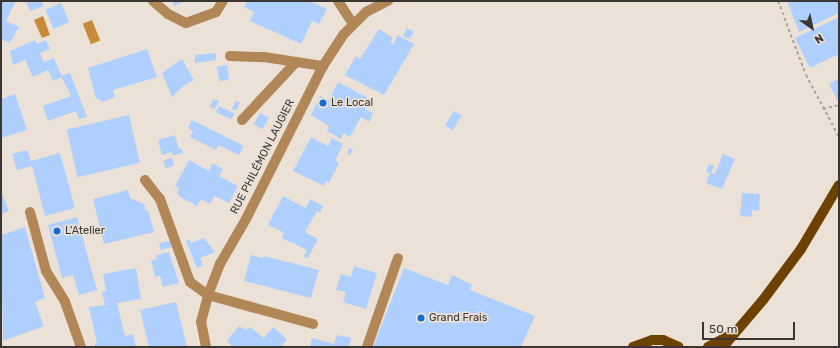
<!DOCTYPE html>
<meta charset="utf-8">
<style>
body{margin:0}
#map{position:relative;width:840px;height:348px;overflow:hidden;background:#ece1d6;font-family:Rubik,sans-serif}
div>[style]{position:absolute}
.water>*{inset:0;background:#c88939;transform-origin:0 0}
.building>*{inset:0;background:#afd0fe;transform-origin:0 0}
.path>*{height:2px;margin-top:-1px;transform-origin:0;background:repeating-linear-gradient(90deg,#aba299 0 3px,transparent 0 6px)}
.minor>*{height:10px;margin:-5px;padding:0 5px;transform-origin:5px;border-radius:5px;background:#b18758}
.major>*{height:10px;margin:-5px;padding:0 5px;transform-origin:5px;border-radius:5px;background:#6d4200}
.dots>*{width:11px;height:11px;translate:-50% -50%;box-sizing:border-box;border:2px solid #ece1d6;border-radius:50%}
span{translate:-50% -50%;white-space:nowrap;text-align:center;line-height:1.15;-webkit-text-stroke:3.5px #ece1d6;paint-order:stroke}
.poi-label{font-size:11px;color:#3b3632}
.left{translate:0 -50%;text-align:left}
.street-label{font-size:11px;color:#3b3632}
.frame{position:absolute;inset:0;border:2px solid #3b3632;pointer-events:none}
.north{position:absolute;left:792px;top:8px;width:40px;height:40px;-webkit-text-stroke:3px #ece1d6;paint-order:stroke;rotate:147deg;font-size:11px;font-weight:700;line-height:16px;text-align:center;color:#3b3632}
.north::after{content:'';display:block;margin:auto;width:14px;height:18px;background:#3b3632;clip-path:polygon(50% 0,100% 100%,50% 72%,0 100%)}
.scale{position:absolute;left:702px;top:322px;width:93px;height:18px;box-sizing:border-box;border:2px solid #3b3632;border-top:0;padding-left:5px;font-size:12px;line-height:14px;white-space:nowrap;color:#3b3632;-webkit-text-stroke:3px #ece1d6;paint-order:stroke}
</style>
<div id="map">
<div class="water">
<div style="clip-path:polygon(43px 16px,50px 35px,42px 38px,34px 20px)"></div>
<div style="left:92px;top:20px;width:22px;height:10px;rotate:68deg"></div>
</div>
<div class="building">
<div style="clip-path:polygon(1px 1px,16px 1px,6px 21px,19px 27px,10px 43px,1px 39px)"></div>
<div style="clip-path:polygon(26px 1px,42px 1px,44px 6px,30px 11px)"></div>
<div style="clip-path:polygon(172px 1px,186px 1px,174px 6px)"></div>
<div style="clip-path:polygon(247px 1px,309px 1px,327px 9px,319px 24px,312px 21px,301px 44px,250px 21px,254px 12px,244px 7px)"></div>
<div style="clip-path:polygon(787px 1px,839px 1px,839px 13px,799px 32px)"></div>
<div style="left:61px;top:3px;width:21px;height:17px;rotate:67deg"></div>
<div style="clip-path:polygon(839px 17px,839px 54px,810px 68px,795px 38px)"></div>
<div style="clip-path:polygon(407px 28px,414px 32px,410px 39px,403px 36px)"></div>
<div style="clip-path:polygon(379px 29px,393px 38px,390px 42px,393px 44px,398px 35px,414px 44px,384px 95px,345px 75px,356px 56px,360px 59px)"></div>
<div style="clip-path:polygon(35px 40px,37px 44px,46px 40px,50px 49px,40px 53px,44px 62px,54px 58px,62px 77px,53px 81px,48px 70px,33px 77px,25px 60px,13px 65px,10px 51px)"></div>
<div style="clip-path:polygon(147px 49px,157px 77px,113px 90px,115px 97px,103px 102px,96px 98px,88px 68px)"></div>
<div style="clip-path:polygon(216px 53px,216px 60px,195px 63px,195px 55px)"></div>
<div style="clip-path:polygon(182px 59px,194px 80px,183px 86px,172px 97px,162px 73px)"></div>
<div style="left:227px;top:65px;width:15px;height:10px;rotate:82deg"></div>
<div style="clip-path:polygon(70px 73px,87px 117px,79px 119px,76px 111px,48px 121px,43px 106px,71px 96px,61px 76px)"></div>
<div style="clip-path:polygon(839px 78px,839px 100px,837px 100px,829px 84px)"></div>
<div style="clip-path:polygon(338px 82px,370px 99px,365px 109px,373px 113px,369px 122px,361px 117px,350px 137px,343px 133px,341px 139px,327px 131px,329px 126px,311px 115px,320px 96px,329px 100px)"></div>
<div style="clip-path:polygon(15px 94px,27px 130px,1px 138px,1px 99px)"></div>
<div style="clip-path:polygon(213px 99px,219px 101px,214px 109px,210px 107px)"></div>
<div style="clip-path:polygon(236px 101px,240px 102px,236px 111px,232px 109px)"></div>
<div style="left:219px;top:106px;width:17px;height:7px;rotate:25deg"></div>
<div style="left:454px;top:111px;width:9px;height:17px;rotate:32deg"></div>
<div style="left:260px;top:113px;width:10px;height:13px;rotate:29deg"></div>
<div style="left:129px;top:115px;width:49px;height:64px;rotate:77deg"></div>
<div style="clip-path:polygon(192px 120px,244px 146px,239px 155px,218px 145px,216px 150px,190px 137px,193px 131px,188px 128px)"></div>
<div style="clip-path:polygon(175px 135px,179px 149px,182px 149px,183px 153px,173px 156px,172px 152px,162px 155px,158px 140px)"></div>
<div style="clip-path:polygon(311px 137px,328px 146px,332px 138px,343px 144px,335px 161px,339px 163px,329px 183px,326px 181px,324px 186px,293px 171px)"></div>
<div style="clip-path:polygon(349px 148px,353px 149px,350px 155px,347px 153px)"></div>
<div style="clip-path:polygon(27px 150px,31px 161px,60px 153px,75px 208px,45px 216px,32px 166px,17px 170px,12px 154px)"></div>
<div style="clip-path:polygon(260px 153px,265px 155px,262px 161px,257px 158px)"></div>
<div style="clip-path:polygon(723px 154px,735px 159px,722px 189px,706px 183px,710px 173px,706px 172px,709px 164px,714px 166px,711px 173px,715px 174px)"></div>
<div style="left:172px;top:158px;width:8px;height:9px;rotate:76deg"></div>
<div style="clip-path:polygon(189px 160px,209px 171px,212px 163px,223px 169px,219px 176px,238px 186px,229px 203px,215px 196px,210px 204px,201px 199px,197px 206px,180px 197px,177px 193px,179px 188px,175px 186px)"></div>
<div style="clip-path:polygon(128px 190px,130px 198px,144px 204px,146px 211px,148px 210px,154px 232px,104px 244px,93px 199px)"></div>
<div style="clip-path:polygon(1px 191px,9px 211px,1px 214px)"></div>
<div style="clip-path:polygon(742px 193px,760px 194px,759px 211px,752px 210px,752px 217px,740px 216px)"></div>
<div style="clip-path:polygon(283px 196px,306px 208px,310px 199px,323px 206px,320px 213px,317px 211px,305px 232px,318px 239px,308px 258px,304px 257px,307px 250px,282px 238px,284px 233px,268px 225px)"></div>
<div style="clip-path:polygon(77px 217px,97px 290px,79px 295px,73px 275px,62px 278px,48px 225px)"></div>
<div style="clip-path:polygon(25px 227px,45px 298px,35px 302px,44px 326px,3px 341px,1px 235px)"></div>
<div style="clip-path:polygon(204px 238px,215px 252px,200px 258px,203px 265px,197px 268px,186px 241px,189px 240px,191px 243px)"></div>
<div style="clip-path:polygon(170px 241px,172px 247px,161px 250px,159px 243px)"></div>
<div style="clip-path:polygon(169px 252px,179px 283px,163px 287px,160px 276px,155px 277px,151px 260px,157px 259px,156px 255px)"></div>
<div style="clip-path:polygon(251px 255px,263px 258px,264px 256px,319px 270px,311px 298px,244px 281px)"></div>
<div style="clip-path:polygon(354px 266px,377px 273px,366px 309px,343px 302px,346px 292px,336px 290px,341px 274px,351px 277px)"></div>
<div style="clip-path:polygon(136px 268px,141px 299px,117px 303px,125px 336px,133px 334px,136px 347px,95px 347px,95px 344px,97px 343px,89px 307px,105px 305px,102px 292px,106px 291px,103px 274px)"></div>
<div style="clip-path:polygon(404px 268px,448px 285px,452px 275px,472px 285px,470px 290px,535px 316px,521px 347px,373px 347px)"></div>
<div style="clip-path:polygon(176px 302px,187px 347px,149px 347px,140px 310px)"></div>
<div style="clip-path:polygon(239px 326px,246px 330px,250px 327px,264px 338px,273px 327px,287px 339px,281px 347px,233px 347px,227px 341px)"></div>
<div style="clip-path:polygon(337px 335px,351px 338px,349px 347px,310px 347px,312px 338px,334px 344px)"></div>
</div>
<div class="path">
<div style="left:778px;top:1px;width:79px;rotate:69.3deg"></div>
<div style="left:806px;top:75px;width:70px;rotate:62deg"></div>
<div style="left:823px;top:109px;width:16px;rotate:-14deg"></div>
</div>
<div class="minor">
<div style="left:153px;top:1px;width:20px;rotate:41deg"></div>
<div style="left:168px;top:14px;width:20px;rotate:27deg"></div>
<div style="left:186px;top:23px;width:32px;rotate:-20deg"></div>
<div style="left:216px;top:12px;width:13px;rotate:-58deg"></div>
<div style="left:338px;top:1px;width:27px;rotate:57deg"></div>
<div style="left:230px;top:56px;width:34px;rotate:2deg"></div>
<div style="left:264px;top:57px;width:60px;rotate:8.7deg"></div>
<div style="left:242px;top:120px;width:79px;rotate:-47deg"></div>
<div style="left:145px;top:180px;width:24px;rotate:52deg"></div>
<div style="left:160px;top:199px;width:88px;rotate:70.1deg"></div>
<div style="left:190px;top:282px;width:22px;rotate:36deg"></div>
<div style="left:208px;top:295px;width:109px;rotate:15.4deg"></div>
<div style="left:30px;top:212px;width:61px;rotate:74.8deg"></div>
<div style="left:46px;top:271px;width:36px;rotate:58deg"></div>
<div style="left:65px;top:302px;width:48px;rotate:70.4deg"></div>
<div style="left:206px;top:347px;width:25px;rotate:-101deg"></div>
<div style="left:201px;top:322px;width:28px;rotate:-75deg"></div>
<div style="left:208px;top:295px;width:33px;rotate:-69deg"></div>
<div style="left:220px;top:264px;width:52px;rotate:-60deg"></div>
<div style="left:246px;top:219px;width:171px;rotate:-63.3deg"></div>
<div style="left:323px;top:66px;width:37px;rotate:-57deg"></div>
<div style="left:343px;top:35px;width:33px;rotate:-45deg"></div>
<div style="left:366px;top:12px;width:25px;rotate:-27deg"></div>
<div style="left:367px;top:347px;width:94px;rotate:-70.8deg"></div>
</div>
<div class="major">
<div style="left:633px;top:347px;width:20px;rotate:-20deg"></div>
<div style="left:652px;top:340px;width:11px"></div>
<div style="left:663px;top:340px;width:17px;rotate:24deg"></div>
<div style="left:708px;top:347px;width:24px;rotate:-28deg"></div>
<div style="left:723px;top:347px;width:62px;rotate:-49.6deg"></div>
<div style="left:763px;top:300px;width:64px;rotate:-53.3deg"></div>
<div style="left:801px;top:249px;width:74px;rotate:-59.3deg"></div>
</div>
<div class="dots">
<div style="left:323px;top:103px;background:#146cd5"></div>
<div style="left:57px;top:231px;background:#146cd5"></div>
<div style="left:421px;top:318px;background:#146cd5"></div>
</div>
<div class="poi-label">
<span class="left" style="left:331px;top:103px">Le Local</span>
<span class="left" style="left:65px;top:231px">L'Atelier</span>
<span class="left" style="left:429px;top:318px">Grand Frais</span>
</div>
<div class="street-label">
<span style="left:263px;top:157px;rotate:-63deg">RUE PHILÉMON LAUGIER</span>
</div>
<div class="frame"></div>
<div class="north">N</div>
<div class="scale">50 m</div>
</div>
